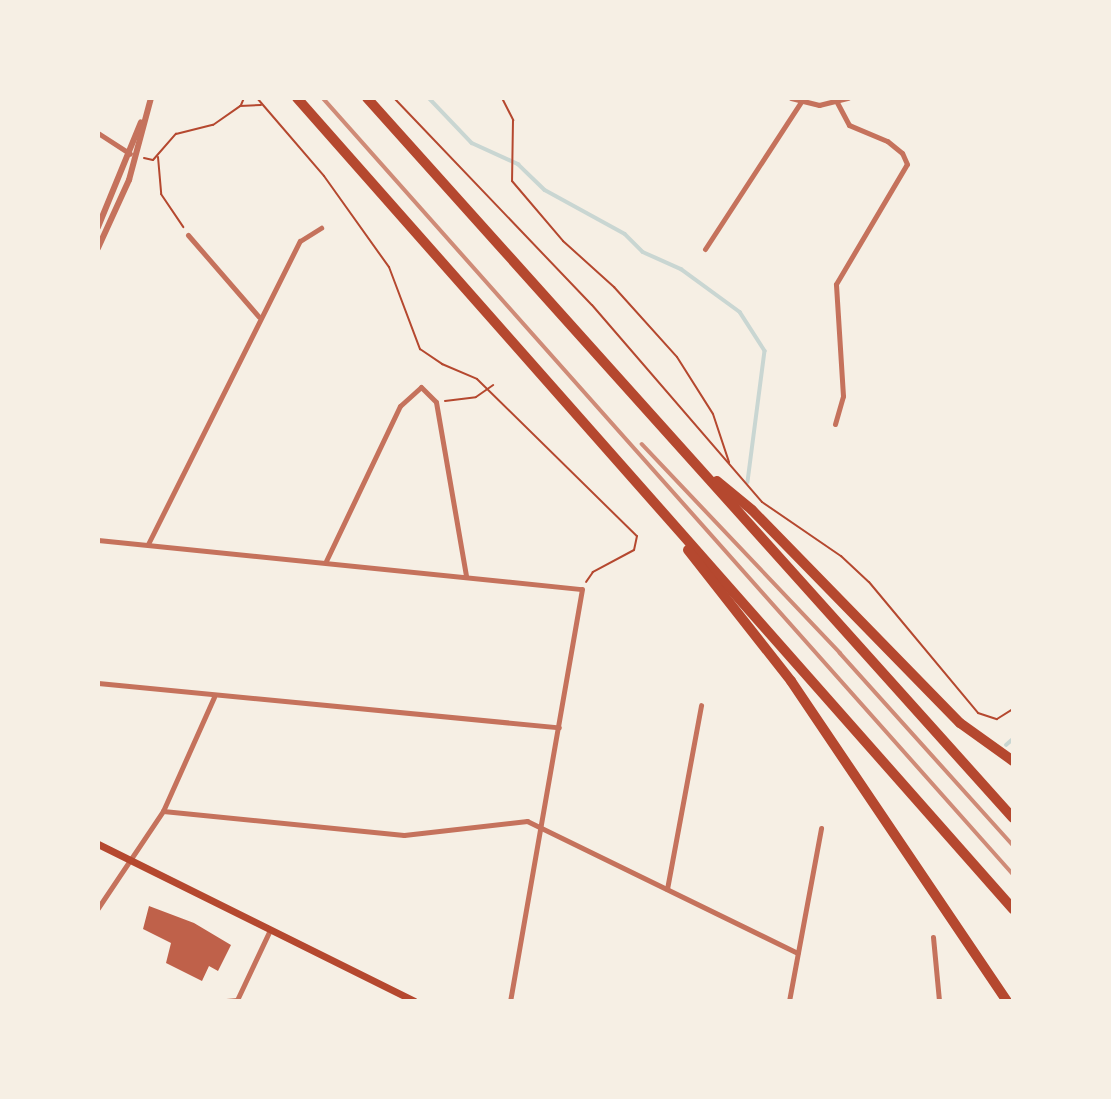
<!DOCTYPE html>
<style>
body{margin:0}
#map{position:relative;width:1111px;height:1099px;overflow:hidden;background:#f6efe4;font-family:Spectral,serif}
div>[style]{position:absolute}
.stream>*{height:3.5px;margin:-1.75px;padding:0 1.75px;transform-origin:1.75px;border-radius:1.75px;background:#c9d6d2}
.building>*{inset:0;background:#bf614a}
.path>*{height:2px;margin:-1px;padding:0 1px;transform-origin:1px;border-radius:1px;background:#b5482f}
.minor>*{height:5px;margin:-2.5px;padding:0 2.5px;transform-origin:2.5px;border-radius:2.5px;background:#c5725c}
.tertiary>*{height:6px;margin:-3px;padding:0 3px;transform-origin:3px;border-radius:3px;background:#c5725c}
.secondary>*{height:7px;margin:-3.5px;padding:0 3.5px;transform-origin:3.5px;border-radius:3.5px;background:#b5482f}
.motorway>*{height:10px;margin:-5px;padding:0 5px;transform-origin:5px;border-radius:5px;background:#b5482f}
.rail>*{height:3.5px;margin:-1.75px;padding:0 1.75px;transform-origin:1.75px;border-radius:1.75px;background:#cf8b77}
span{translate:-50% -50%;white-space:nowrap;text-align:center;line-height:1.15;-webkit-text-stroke:7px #f6efe4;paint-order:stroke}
.frame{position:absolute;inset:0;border:100px solid #f6efe4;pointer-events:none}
</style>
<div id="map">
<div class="stream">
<div style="left:429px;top:98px;width:62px;rotate:46.3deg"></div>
<div style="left:472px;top:143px;width:51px;rotate:24.5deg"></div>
<div style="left:518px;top:164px;width:37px;rotate:44deg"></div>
<div style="left:545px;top:190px;width:91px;rotate:28.8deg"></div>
<div style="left:625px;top:234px;width:25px;rotate:45deg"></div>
<div style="left:643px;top:252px;width:42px;rotate:24.1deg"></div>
<div style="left:681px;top:269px;width:73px;rotate:36.1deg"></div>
<div style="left:740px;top:312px;width:46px;rotate:57.3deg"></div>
<div style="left:765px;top:351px;width:132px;rotate:97.4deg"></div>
<div style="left:1006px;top:745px;width:9px;rotate:-41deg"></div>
</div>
<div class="building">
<div style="clip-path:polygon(149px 906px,194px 923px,231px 945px,218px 971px,209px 966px,202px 981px,166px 963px,171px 943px,143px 929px)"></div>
</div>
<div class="path">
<div style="left:257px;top:98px;width:103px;rotate:49.3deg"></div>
<div style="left:324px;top:176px;width:112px;rotate:54.5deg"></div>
<div style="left:389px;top:267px;width:88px;rotate:69.3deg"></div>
<div style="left:420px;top:349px;width:27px;rotate:34deg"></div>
<div style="left:442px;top:364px;width:38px;rotate:23deg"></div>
<div style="left:477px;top:379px;width:224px;rotate:44.5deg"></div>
<div style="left:637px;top:536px;width:14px;rotate:102deg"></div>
<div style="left:634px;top:550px;width:47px;rotate:151.8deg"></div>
<div style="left:593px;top:572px;width:12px;rotate:125deg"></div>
<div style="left:394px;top:98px;width:286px;rotate:46.3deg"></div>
<div style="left:592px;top:305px;width:260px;rotate:49.2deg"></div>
<div style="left:762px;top:502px;width:96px;rotate:34.4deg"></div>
<div style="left:841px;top:556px;width:38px;rotate:43deg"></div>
<div style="left:869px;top:582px;width:170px;rotate:50.2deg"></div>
<div style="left:978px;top:713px;width:20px;rotate:18deg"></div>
<div style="left:997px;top:719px;width:19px;rotate:-32deg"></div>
<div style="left:502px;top:98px;width:25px;rotate:63deg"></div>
<div style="left:513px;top:120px;width:61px;rotate:90.9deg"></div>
<div style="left:512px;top:181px;width:79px;rotate:49.6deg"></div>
<div style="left:563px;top:241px;width:69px;rotate:42deg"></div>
<div style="left:614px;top:287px;width:94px;rotate:48deg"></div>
<div style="left:677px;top:357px;width:67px;rotate:57.7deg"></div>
<div style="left:713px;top:414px;width:51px;rotate:71.6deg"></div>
<div style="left:241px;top:105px;width:8px;rotate:-67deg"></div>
<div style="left:158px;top:157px;width:37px;rotate:85deg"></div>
<div style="left:161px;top:194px;width:40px;rotate:56deg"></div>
<div style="left:144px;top:158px;width:9px;rotate:13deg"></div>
<div style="left:153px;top:160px;width:35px;rotate:-49deg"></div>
<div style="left:176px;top:134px;width:38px;rotate:-14deg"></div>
<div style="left:213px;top:125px;width:33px;rotate:-35deg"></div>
<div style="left:240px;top:106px;width:21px;rotate:-3deg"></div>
<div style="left:445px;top:401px;width:31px;rotate:-7deg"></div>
<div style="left:476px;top:397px;width:21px;rotate:-35deg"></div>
</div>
<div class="minor">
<div style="left:791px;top:98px;width:29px;rotate:14deg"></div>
<div style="left:819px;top:105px;width:30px;rotate:-14deg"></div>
<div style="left:98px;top:133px;width:38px;rotate:33deg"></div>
<div style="left:188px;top:235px;width:108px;rotate:49.1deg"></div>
<div style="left:705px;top:249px;width:176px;rotate:-56.9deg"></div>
<div style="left:835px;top:424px;width:29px;rotate:-74deg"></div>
<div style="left:843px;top:396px;width:112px;rotate:-93.6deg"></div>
<div style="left:836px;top:284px;width:139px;rotate:-59.4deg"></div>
<div style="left:907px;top:164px;width:12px;rotate:-114deg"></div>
<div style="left:902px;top:153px;width:19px;rotate:-141deg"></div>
<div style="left:887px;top:141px;width:41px;rotate:-157.2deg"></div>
<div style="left:849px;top:125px;width:26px;rotate:-118deg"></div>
<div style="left:98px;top:540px;width:486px;rotate:5.8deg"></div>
<div style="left:582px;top:589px;width:418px;rotate:99.9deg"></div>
<div style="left:148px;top:544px;width:339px;rotate:-63.4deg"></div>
<div style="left:300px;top:241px;width:25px;rotate:-32deg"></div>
<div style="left:326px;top:561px;width:172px;rotate:-64.5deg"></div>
<div style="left:400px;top:406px;width:28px;rotate:-42deg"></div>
<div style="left:421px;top:387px;width:21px;rotate:45deg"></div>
<div style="left:436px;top:402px;width:176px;rotate:80.2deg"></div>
<div style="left:98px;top:683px;width:463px;rotate:5.5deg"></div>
<div style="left:163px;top:811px;width:242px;rotate:5.7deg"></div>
<div style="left:404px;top:835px;width:124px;rotate:-6.5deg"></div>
<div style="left:527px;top:821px;width:301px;rotate:26deg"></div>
<div style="left:667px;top:889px;width:187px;rotate:-79.5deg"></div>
<div style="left:98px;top:908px;width:117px;rotate:-56.2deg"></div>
<div style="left:163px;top:811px;width:125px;rotate:-65.9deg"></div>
<div style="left:933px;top:937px;width:64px;rotate:84.6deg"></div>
<div style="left:226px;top:1001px;width:11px;rotate:-5deg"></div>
<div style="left:237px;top:1000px;width:77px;rotate:-64.8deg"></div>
<div style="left:789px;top:1001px;width:176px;rotate:-79.5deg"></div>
</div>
<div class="tertiary">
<div style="left:98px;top:227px;width:113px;rotate:-67.7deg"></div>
<div style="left:98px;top:248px;width:75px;rotate:-65.5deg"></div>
<div style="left:129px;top:180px;width:85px;rotate:-75deg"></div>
</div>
<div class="secondary">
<div style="left:98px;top:844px;width:353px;rotate:26.4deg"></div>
</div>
<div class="motorway">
<div style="left:297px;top:98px;width:1082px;rotate:48.56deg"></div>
<div style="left:367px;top:98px;width:967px;rotate:48.1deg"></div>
<div style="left:717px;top:481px;width:45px;rotate:39.6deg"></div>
<div style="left:752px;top:510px;width:298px;rotate:45.7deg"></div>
<div style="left:960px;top:723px;width:65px;rotate:35.6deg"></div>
<div style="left:688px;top:550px;width:167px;rotate:51.8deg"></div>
<div style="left:791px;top:681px;width:386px;rotate:56deg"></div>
</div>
<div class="rail">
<div style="left:323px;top:98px;width:1038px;rotate:48.36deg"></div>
<div style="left:642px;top:444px;width:288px;rotate:46.5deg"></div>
<div style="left:840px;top:653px;width:258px;rotate:48deg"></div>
</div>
<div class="frame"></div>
</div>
